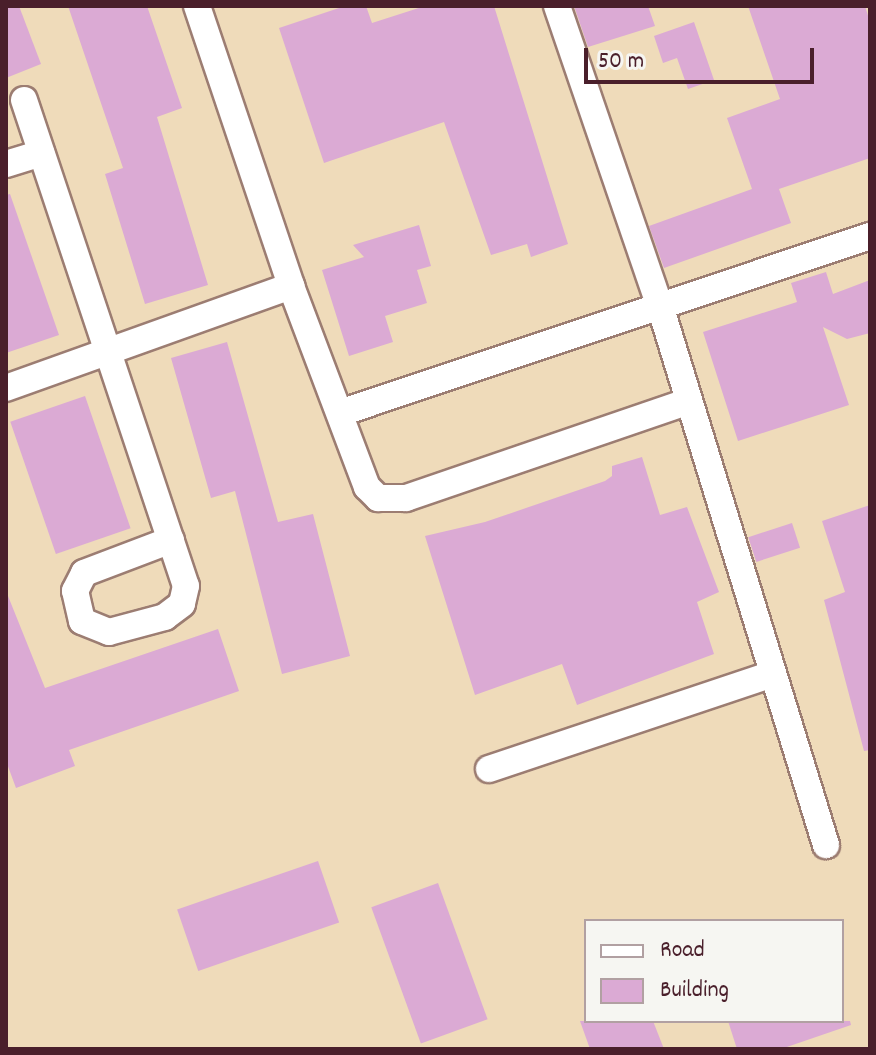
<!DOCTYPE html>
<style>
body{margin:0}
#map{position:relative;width:876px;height:1055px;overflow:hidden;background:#efdbba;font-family:Dekko,sans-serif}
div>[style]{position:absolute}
.building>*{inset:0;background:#dbaad4;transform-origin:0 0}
.roads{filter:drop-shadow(2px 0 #9c7d72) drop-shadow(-2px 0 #9c7d72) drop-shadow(0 2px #9c7d72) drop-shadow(0 -2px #9c7d72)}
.street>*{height:26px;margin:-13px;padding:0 13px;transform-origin:13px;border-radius:13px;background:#fff}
span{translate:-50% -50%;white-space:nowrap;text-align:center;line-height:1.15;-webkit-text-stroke:6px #f6f6f2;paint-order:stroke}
.frame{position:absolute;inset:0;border:8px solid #4a1f2b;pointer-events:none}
.legend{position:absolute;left:584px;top:919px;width:260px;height:104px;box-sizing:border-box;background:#f6f6f2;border:2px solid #b1a0a2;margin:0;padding:10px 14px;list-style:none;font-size:24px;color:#4a1f2b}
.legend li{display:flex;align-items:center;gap:16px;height:40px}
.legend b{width:40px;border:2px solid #b1a0a2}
.scale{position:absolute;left:584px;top:48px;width:230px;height:36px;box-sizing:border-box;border:4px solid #4a1f2b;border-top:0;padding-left:10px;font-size:24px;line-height:28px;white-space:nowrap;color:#4a1f2b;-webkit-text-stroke:6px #f6f6f2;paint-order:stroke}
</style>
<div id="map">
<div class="building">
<div style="clip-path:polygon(6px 6px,19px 6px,41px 64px,6px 78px)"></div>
<div style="clip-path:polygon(68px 6px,147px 6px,182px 108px,157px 117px,208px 285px,145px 304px,105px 174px,123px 168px)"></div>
<div style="clip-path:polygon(345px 6px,366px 6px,372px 23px,425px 6px,494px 6px,568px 244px,531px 257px,527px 244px,491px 255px,444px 122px,324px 163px,279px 28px)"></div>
<div style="clip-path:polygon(574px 6px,648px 6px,655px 26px,588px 47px)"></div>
<div style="clip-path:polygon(748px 6px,865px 6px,870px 22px,870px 158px,779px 189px,791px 223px,664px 268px,649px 226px,752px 189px,727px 118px,780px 99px)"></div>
<div style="clip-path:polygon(694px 22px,714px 80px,688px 89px,677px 58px,663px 63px,654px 36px)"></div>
<div style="clip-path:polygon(10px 194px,59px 335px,6px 353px,6px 195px)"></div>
<div style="clip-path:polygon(419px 225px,431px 266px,417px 270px,427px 303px,385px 316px,393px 342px,349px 356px,322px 270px,364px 257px,353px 245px)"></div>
<div style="clip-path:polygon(826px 272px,833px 294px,870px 280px,870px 333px,847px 339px,823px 327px,849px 405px,738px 441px,703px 332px,797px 302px,791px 283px)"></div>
<div style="clip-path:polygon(227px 342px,278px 522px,313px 514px,350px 656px,282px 674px,235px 491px,211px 498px,171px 358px)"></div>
<div style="left:85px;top:396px;width:140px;height:79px;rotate:71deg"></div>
<div style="clip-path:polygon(642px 457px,660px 515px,687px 507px,719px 592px,697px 602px,714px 654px,577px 705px,562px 664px,475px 695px,425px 536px,485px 522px,605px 481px,612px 476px,612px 466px)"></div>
<div style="clip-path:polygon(870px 505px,870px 750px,864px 751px,824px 600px,845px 592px,822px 521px)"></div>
<div style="left:792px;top:523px;width:26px;height:46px;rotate:72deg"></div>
<div style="clip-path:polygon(6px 591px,45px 688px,218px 629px,239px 691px,69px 750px,75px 766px,16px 788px,6px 761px)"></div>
<div style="left:318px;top:861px;width:65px;height:149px;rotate:71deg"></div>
<div style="left:438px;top:883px;width:145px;height:71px;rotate:70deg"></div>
<div style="clip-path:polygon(580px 1021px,653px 1021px,664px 1049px,590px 1049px)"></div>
<div style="clip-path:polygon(728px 1021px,850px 1021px,851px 1025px,781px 1049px,737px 1049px)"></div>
</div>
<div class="roads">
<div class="street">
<div style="left:197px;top:6px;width:295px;rotate:71.4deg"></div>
<div style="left:291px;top:286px;width:215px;rotate:69.3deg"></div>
<div style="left:367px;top:487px;width:16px;rotate:45deg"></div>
<div style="left:378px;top:498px;width:28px"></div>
<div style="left:406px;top:498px;width:299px;rotate:-18.9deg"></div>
<div style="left:557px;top:6px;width:320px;rotate:71.1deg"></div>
<div style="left:661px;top:309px;width:561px;rotate:72.89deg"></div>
<div style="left:24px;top:100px;width:512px;rotate:71.57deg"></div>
<div style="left:186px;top:586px;width:18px;rotate:103deg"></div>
<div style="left:182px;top:604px;width:21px;rotate:143deg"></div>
<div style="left:165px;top:617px;width:58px;rotate:165deg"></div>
<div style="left:109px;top:632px;width:29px;rotate:-158deg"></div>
<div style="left:82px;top:621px;width:31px;rotate:-103deg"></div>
<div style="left:75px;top:591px;width:20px;rotate:-63deg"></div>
<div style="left:84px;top:573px;width:93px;rotate:-20.8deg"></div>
<div style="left:6px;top:164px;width:37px;rotate:-17deg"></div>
<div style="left:6px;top:388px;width:303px;rotate:-19.7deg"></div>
<div style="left:340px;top:413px;width:559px;rotate:-18.47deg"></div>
<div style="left:489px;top:769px;width:296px;rotate:-18.5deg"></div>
</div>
</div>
<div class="frame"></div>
<ul class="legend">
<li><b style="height:10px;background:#fff"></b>Road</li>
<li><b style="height:22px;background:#dbaad4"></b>Building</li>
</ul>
<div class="scale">50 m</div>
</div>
